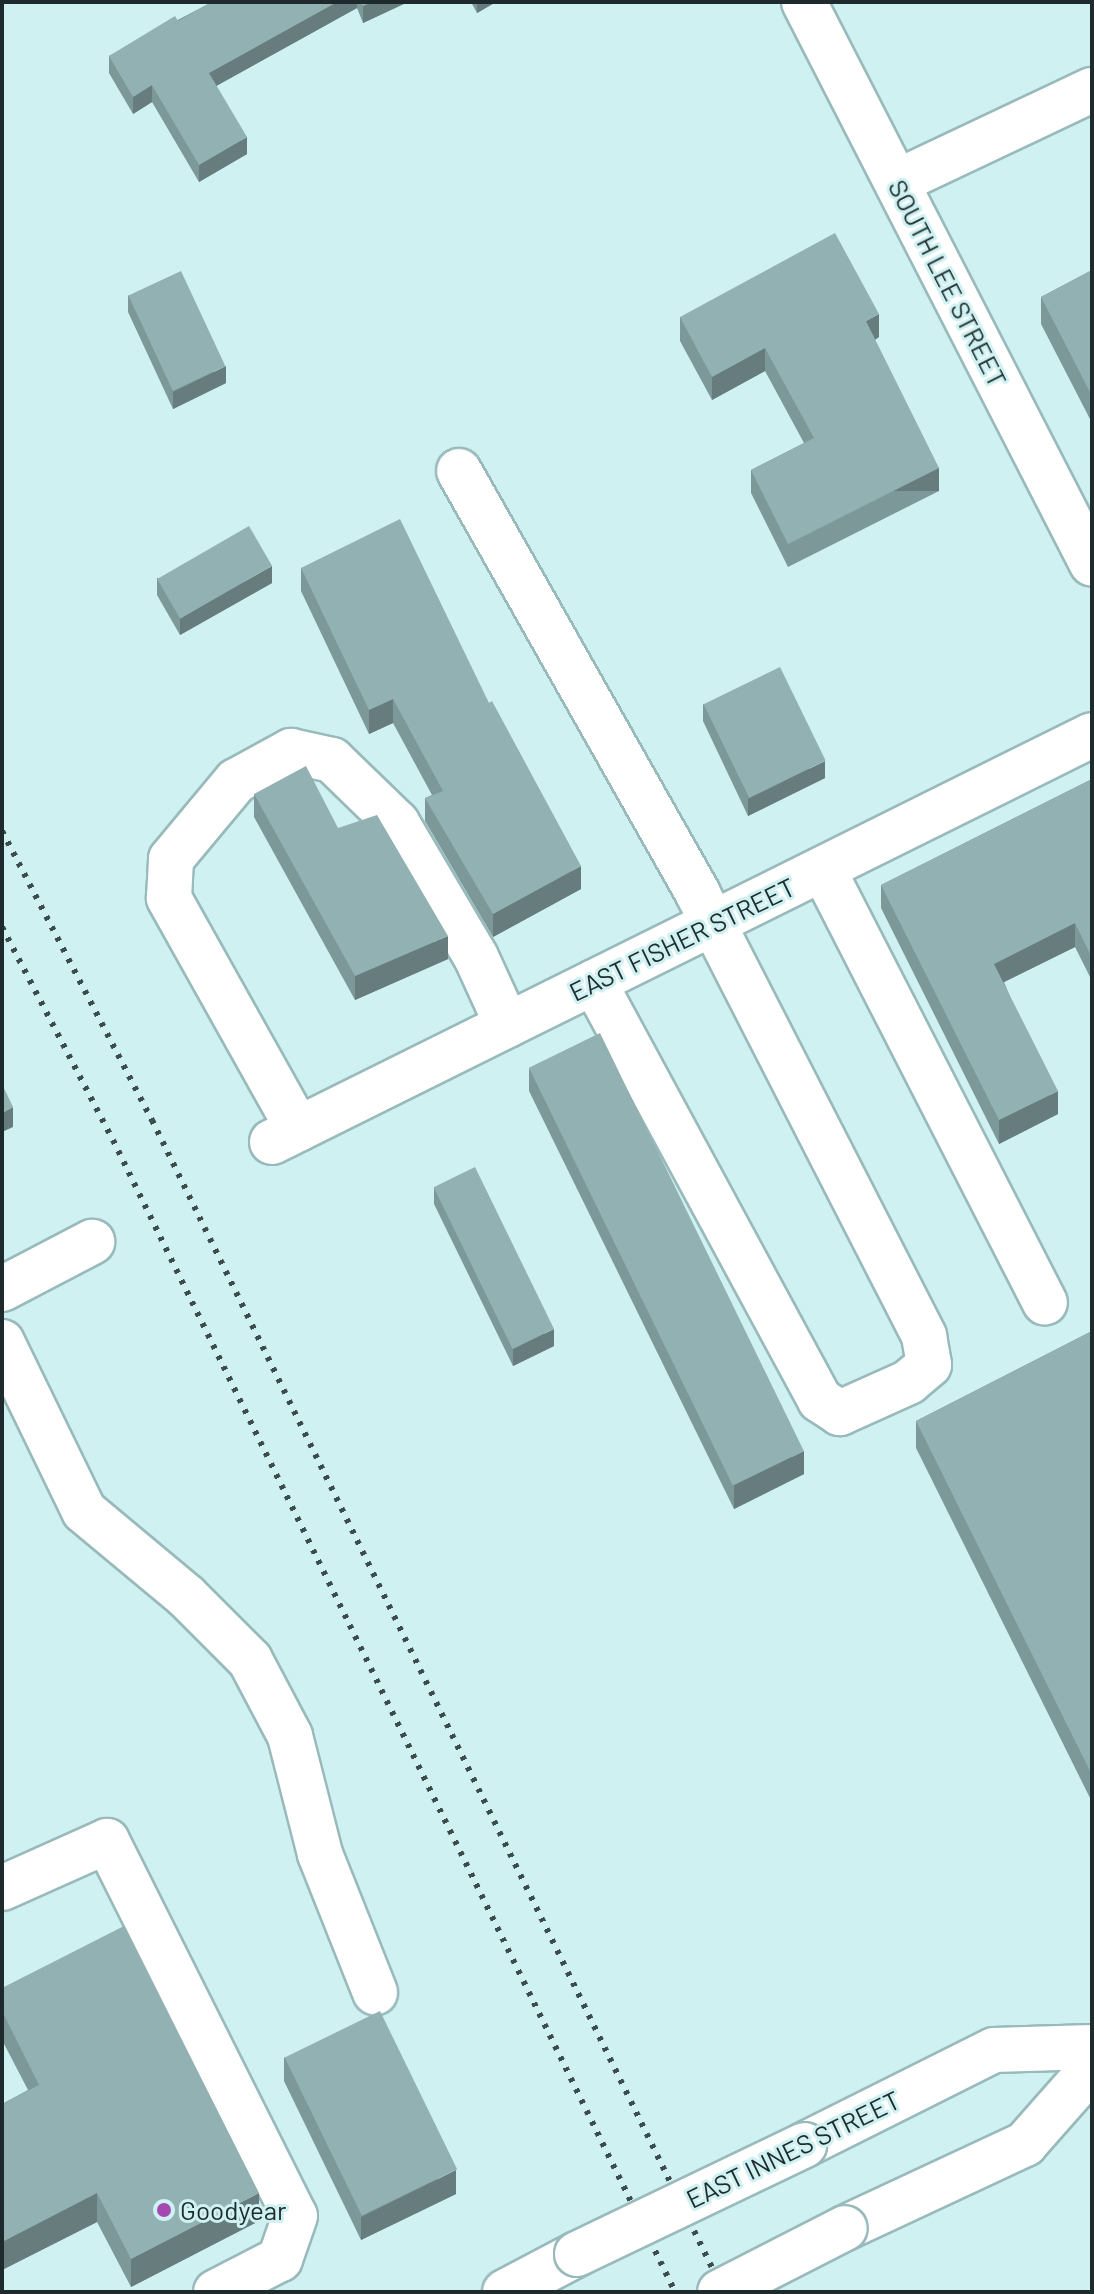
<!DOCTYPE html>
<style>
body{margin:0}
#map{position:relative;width:1094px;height:2294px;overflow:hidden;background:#cff1f2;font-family:Barlow,sans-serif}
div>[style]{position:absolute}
.roads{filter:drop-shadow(2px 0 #99babb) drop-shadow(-2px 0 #99babb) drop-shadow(0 2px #99babb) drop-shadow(0 -2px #99babb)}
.minor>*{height:44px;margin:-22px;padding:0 22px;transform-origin:22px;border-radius:22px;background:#fff}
.major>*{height:44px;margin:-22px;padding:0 22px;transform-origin:22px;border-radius:22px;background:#fff}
.rail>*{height:6px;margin-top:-3px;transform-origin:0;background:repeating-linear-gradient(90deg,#3c4c4d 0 4px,transparent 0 12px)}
.bridges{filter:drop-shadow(2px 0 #99babb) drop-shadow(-2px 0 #99babb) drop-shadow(0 2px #99babb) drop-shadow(0 -2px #99babb)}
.major-bridge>*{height:44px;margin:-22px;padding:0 22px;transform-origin:22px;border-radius:22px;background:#fff}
.wall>*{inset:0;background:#7d9899}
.shaded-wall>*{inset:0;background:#667c7d;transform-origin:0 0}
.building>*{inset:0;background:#91b1b2;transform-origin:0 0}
.dots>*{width:22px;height:22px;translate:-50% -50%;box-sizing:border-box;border:4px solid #cff1f2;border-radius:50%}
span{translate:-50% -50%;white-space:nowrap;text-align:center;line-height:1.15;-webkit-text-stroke:6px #cff1f2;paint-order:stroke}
.street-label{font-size:26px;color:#1e2a2b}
.poi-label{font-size:26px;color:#1e2a2b}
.left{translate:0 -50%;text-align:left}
.frame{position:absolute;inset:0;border:4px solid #1e2a2b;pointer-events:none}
</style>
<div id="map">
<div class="roads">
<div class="minor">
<div style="left:804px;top:2px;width:631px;rotate:62.87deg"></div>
<div style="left:897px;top:182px;width:216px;rotate:-25.3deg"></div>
<div style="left:459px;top:471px;width:484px;rotate:60.5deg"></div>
<div style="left:697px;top:892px;width:499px;rotate:62.9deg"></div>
<div style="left:924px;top:1336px;width:29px;rotate:80deg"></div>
<div style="left:929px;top:1365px;width:26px;rotate:140deg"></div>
<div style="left:909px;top:1382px;width:76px;rotate:155.8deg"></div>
<div style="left:840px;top:1413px;width:24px;rotate:-147deg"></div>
<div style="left:820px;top:1400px;width:475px;rotate:-118.4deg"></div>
<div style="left:823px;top:869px;width:487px;rotate:62.9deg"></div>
<div style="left:298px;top:1129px;width:265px;rotate:-119.2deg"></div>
<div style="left:169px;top:898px;width:39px;rotate:-87deg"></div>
<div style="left:171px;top:859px;width:102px;rotate:-50.2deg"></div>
<div style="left:236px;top:781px;width:63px;rotate:-28.6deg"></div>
<div style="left:291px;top:751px;width:42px;rotate:12.4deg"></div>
<div style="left:332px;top:760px;width:91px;rotate:44.1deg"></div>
<div style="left:397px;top:823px;width:156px;rotate:59.5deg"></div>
<div style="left:476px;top:957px;width:75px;rotate:65.5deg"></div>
<div style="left:272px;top:1142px;width:915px;rotate:-26.4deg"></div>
<div style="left:2px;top:1289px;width:102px;rotate:-27.6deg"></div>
<div style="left:2px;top:1342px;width:188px;rotate:64.1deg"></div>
<div style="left:84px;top:1511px;width:133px;rotate:39.8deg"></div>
<div style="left:186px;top:1596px;width:91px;rotate:45deg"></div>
<div style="left:250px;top:1660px;width:86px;rotate:62.2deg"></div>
<div style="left:290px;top:1736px;width:122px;rotate:75.7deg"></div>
<div style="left:320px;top:1854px;width:149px;rotate:68.3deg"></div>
<div style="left:2px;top:1888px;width:115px;rotate:-24.1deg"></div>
<div style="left:107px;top:1841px;width:419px;rotate:63.4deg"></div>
<div style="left:295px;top:2216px;width:46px;rotate:109.2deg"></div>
<div style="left:280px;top:2259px;width:72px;rotate:152.7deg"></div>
</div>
<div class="major">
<div style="left:804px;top:2145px;width:212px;rotate:-26.6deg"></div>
<div style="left:994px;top:2050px;width:98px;rotate:-1.8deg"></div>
<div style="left:845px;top:2228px;width:199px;rotate:-25deg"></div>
<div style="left:1025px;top:2144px;width:101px;rotate:-48.6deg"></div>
<div style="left:505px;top:2292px;width:81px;rotate:-27.8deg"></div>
</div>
</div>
<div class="rail">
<div style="left:2px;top:831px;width:326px;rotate:62.6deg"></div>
<div style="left:152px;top:1120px;width:1304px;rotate:63.99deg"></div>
<div style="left:2px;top:927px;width:240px;rotate:62.5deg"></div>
<div style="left:113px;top:1140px;width:1282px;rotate:63.99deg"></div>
</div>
<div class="bridges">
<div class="major-bridge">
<div style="left:577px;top:2254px;width:252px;rotate:-25.6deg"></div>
<div style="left:720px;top:2292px;width:140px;rotate:-27.1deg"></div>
</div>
</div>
<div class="wall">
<div style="clip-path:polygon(212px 2px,408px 2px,363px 23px,357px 8px,216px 86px,247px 154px,199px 182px,152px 102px,133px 114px,109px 73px,109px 56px)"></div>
<div style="clip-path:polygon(471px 2px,496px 2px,477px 13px)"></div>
<div style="clip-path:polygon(1092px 270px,1092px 423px,1041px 324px,1041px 297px)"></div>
<div style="clip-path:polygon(128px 295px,226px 383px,173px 409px,128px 312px)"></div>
<div style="clip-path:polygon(680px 317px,879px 337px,875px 340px,939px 491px,788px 567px,751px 493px,751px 470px,804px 443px,765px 371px,712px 400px,680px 341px)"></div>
<div style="clip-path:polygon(301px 568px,489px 703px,581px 889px,493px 937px,425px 821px,425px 798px,432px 795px,393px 723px,369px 734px,301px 591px)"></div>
<div style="clip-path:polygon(157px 578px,272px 583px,180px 635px,157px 595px)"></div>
<div style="clip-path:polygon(703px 704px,825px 778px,748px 816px,703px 721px)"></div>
<div style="clip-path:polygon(1092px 779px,1092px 981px,1075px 947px,1004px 982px,1058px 1114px,999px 1144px,881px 908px,881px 885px)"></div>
<div style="clip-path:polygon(254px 794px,338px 828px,448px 959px,355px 1000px,254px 817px)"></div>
<div style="clip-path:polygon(529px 1068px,804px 1474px,734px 1509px,529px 1091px)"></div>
<div style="clip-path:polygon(434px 1187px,554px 1346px,513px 1366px,434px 1204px)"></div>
<div style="clip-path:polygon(1092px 1331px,1092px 1802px,916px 1448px,916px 1421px)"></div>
<div style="clip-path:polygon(2px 1988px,259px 2221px,131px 2287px,97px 2222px,2px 2270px,2px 2104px,28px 2090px,2px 2040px)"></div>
<div style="clip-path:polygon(284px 2057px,456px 2194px,361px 2240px,284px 2081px)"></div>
</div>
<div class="shaded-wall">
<div style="clip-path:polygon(337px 2px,357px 2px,357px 8px,209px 90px,209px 73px)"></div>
<div style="clip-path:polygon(372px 2px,408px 2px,363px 23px,363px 6px)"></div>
<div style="clip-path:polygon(477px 2px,496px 2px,477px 13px)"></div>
<div style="clip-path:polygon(152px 85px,152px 102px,133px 114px,133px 97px)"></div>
<div style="clip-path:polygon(247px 137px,247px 154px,199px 182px,199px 165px)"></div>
<div style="clip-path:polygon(879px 314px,879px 337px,866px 345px,866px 321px)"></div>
<div style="clip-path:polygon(765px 348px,765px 371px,712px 400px,712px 377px)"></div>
<div style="clip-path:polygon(226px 366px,226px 383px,173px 409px,173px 392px)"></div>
<div style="left:939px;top:468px;width:23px;height:169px;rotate:90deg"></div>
<div style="clip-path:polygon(272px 566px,272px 583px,180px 635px,180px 618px)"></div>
<div style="clip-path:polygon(393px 699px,393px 723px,369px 734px,369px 710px)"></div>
<div style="clip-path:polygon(825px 761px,825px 778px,748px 816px,748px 799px)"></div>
<div style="clip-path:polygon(581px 866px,581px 889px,493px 937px,493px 914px)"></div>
<div style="clip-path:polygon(1075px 923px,1075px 947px,994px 987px,994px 964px)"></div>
<div style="clip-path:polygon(448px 936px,448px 959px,355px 1000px,355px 976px)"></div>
<div style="clip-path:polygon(1058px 1091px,1058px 1114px,999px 1144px,999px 1120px)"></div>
<div style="clip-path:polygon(13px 1107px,13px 1127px,2px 1132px,2px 1113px)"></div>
<div style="clip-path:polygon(554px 1329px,554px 1346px,513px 1366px,513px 1349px)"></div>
<div style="clip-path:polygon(804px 1451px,804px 1474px,734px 1509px,734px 1485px)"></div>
<div style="clip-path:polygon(456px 2170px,456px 2194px,361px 2240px,361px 2217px)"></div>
<div style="clip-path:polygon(97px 2193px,97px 2222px,2px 2270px,2px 2242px)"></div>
<div style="clip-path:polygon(259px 2193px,259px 2221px,131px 2287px,131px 2259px)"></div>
</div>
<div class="building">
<div style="clip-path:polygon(212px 2px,337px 2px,209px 73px,247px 137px,199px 165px,152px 85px,133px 97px,109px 56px,175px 16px,178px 21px)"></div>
<div style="clip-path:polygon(361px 2px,372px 2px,363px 6px)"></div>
<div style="clip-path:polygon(835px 233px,879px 314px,866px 321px,939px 468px,788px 544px,751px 470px,814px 438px,765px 348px,712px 377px,680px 317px)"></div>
<div style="clip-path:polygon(1092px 270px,1092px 396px,1041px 297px)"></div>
<div style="left:181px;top:271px;width:105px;height:58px;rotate:65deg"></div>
<div style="clip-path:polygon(400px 519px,489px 703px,492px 701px,581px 866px,493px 914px,425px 798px,443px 791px,393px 699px,369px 710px,301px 568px)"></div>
<div style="left:249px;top:526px;width:46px;height:106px;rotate:60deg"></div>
<div style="left:780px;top:667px;width:104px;height:85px;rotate:64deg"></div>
<div style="clip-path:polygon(306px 766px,338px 828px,377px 815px,448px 936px,355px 976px,254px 794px)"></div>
<div style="clip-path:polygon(1092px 779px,1092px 958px,1075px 923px,994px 964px,1058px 1091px,999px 1120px,881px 885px)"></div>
<div style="left:600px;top:1033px;width:465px;height:79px;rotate:64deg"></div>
<div style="clip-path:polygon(2px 1084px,13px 1107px,2px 1113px)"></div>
<div style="left:475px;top:1167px;width:180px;height:46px;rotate:64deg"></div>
<div style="clip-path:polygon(1092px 1331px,1092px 1775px,916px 1421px)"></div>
<div style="clip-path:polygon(124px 1926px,259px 2193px,131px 2259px,97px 2193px,2px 2242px,2px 2104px,39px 2085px,2px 2011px,2px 1988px)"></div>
<div style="left:380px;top:2011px;width:176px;height:106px;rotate:64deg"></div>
</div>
<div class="dots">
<div style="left:164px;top:2210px;background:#a548b2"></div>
</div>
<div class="street-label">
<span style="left:948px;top:283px;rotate:63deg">SOUTH LEE STREET</span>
<span style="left:682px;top:939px;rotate:-26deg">EAST FISHER STREET</span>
<span style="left:793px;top:2149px;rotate:-26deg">EAST INNES STREET</span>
</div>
<div class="poi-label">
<span class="left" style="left:180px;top:2210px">Goodyear</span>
</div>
<div class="frame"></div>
</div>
